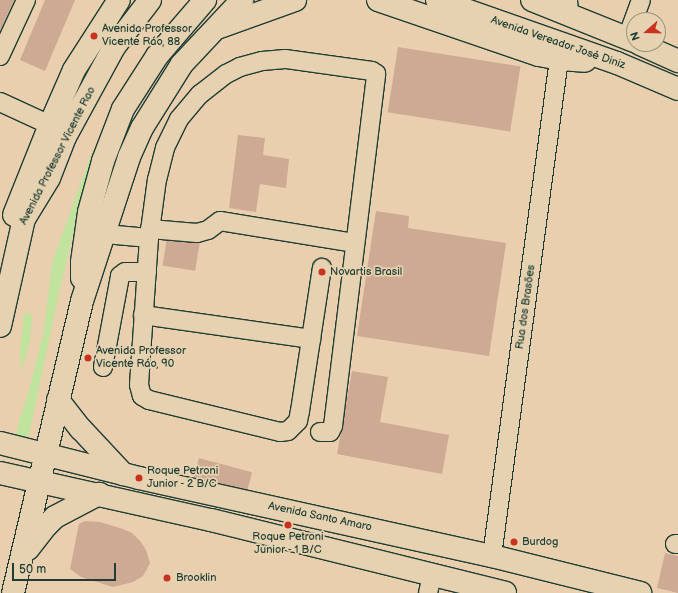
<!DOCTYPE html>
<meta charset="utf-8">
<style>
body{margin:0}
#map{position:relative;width:678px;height:593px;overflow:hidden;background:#eacfaf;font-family:"Balsamiq Sans",sans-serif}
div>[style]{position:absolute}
.green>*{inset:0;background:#c0e39d}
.building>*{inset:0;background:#cea994;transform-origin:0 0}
.roads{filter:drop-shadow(1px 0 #1f3d34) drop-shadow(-1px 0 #1f3d34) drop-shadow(0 1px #1f3d34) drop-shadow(0 -1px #1f3d34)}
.minor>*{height:18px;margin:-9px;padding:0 9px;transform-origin:9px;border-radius:9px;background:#e6d2b0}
.major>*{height:22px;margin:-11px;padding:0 11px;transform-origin:11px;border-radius:11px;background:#e6d2b0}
.dots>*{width:11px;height:11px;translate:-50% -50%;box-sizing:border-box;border:2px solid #e6d2b0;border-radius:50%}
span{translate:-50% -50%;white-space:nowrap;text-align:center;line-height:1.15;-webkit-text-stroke:3.5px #e6d2b0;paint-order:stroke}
.poi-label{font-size:11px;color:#1f3d34}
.left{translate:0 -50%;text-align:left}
.street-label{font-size:11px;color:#1f3d34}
.north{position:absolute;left:626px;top:12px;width:40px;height:40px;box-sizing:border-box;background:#e6d2b0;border:1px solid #96967e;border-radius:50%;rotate:250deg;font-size:11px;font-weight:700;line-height:16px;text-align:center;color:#1f3d34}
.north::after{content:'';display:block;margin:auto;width:14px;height:18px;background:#c8321e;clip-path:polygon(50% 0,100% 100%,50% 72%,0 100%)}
.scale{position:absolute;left:12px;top:563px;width:104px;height:18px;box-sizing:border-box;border:2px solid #1f3d34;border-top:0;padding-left:5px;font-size:12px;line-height:14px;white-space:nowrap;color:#1f3d34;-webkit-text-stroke:3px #e6d2b0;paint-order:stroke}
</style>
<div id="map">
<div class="green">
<div style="clip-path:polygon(93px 149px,60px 288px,28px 440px,16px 436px,19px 420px,28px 394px,44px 330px,52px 263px)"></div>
<div style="clip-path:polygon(30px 312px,32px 318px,30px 341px,21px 372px,20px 351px,24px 314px)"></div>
</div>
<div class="building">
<div style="clip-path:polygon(0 0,14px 0,0 31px)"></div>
<div style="clip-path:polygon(45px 0,75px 0,45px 71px,20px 60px)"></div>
<div style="left:398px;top:47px;width:124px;height:66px;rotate:9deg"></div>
<div style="clip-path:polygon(238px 135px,265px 138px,263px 155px,289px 159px,286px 188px,260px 184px,256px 212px,229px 208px)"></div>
<div style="clip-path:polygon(376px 211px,409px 216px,408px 228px,506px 243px,489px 356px,357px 336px)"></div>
<div style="left:167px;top:238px;width:33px;height:28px;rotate:9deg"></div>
<div style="clip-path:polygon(352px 371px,388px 377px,380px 422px,449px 435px,442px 474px,337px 454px)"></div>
<div style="left:199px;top:458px;width:55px;height:23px;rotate:15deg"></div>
<div style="clip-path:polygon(85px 521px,100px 522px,123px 529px,132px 533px,141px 542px,146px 550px,150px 563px,143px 576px,133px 582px,113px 587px,81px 577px,70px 569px,79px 524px)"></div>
<div style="clip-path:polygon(665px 553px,678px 556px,678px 593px,657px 588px)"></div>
</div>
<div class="roads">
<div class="minor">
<div style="left:568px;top:0;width:14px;rotate:86deg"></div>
<div style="left:627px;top:38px;width:40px;rotate:-69.8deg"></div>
<div style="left:0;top:56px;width:62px;rotate:-65.1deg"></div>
<div style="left:0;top:102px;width:55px;rotate:24.7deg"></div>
<div style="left:150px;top:229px;width:47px;rotate:4.9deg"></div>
<div style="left:197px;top:233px;width:11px;rotate:-15deg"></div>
<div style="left:208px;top:230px;width:15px;rotate:-37deg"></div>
<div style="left:220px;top:221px;width:137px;rotate:9.3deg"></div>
<div style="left:105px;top:234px;width:44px;rotate:5.2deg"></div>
<div style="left:143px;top:315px;width:170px;rotate:8.1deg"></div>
<div style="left:103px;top:367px;width:93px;rotate:-79.4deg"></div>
<div style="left:120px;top:276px;width:6px;rotate:-39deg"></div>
<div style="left:125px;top:272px;width:22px"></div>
<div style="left:320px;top:432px;width:10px"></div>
<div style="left:330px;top:432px;width:7px;rotate:-63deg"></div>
<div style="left:333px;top:426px;width:355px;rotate:-83deg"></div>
<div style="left:376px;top:74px;width:5px;rotate:-143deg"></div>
<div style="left:372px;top:71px;width:88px;rotate:-172.1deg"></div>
<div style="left:285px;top:59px;width:23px;rotate:175deg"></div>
<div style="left:262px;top:61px;width:23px;rotate:165deg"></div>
<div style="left:240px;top:67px;width:16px;rotate:153deg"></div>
<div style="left:226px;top:74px;width:33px;rotate:142deg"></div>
<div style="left:200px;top:94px;width:33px;rotate:130deg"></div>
<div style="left:179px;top:119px;width:32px;rotate:116deg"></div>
<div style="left:165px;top:148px;width:32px;rotate:104deg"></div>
<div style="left:157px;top:179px;width:60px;rotate:97.7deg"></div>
<div style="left:149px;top:238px;width:147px;rotate:93.9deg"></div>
<div style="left:139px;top:385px;width:11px;rotate:75deg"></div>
<div style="left:142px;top:396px;width:8px;rotate:30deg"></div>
<div style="left:149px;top:400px;width:135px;rotate:13.7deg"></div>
<div style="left:280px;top:432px;width:8px;rotate:-7deg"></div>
<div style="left:288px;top:431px;width:14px;rotate:-45deg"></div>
<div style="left:298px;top:421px;width:10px;rotate:-79deg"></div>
<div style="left:300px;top:411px;width:145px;rotate:-81.3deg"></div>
<div style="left:675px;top:544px;width:3px"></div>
<div style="left:492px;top:556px;width:501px;rotate:-82.32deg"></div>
<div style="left:428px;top:593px;width:18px;rotate:-77deg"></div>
</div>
<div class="major">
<div style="left:378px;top:0;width:170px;rotate:18.9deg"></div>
<div style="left:539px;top:55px;width:20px;rotate:11deg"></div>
<div style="left:559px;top:59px;width:26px;rotate:4deg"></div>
<div style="left:437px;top:0;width:191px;rotate:19.3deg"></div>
<div style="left:617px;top:63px;width:66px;rotate:23.1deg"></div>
<div style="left:532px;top:0;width:110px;rotate:21.9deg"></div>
<div style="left:220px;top:27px;width:80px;rotate:-19.8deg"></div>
<div style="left:640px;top:44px;width:42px;rotate:24.1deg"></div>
<div style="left:14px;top:215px;width:97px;rotate:-68.2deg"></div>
<div style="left:50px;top:125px;width:60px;rotate:-66.4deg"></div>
<div style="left:74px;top:70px;width:83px;rotate:-57.3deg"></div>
<div style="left:82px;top:278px;width:16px;rotate:-90deg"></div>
<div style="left:82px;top:262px;width:50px;rotate:-82deg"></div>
<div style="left:89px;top:212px;width:53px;rotate:-74.6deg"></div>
<div style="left:103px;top:161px;width:56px;rotate:-69deg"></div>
<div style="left:123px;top:109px;width:63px;rotate:-57.3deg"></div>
<div style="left:157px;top:56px;width:74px;rotate:-49.4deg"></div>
<div style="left:0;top:326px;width:110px;rotate:-77.4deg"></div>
<div style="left:24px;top:219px;width:48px;rotate:-58.6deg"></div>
<div style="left:49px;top:178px;width:44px;rotate:-68.7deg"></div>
<div style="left:65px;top:137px;width:102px;rotate:-61.4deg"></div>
<div style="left:114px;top:47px;width:59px;rotate:-52.5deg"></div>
<div style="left:58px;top:400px;width:37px;rotate:52deg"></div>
<div style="left:81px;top:429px;width:62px;rotate:47deg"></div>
<div style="left:0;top:443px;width:143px;rotate:14.1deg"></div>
<div style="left:139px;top:478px;width:362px;rotate:12.5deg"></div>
<div style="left:492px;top:556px;width:153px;rotate:14deg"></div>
<div style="left:0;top:473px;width:216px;rotate:12.6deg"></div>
<div style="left:211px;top:520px;width:303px;rotate:13.9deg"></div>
<div style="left:28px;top:549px;width:31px;rotate:-52deg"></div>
<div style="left:47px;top:525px;width:11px;rotate:-45deg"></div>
<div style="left:55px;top:517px;width:50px;rotate:-27.6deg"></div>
<div style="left:13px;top:593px;width:300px;rotate:-76.7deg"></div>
<div style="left:82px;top:301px;width:151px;rotate:-71.9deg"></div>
<div style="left:129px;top:157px;width:32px;rotate:-66deg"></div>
<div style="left:142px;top:128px;width:75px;rotate:-58deg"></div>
<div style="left:182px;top:64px;width:88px;rotate:-46.8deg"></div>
</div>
</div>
<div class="dots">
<div style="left:94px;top:36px;background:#c8321e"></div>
<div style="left:322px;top:272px;background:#c8321e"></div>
<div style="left:88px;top:358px;background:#c8321e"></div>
<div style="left:139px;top:478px;background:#c8321e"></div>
<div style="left:288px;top:525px;background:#c8321e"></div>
<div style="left:514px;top:542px;background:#c8321e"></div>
<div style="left:167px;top:578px;background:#c8321e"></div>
</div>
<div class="poi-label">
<span class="left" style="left:102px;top:36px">Avenida Professor<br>Vicente Ráo, 88</span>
<span class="left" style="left:330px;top:272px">Novartis Brasil</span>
<span class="left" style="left:96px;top:358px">Avenida Professor<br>Vicente Ráo, 90</span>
<span class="left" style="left:147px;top:478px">Roque Petroni<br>Junior - 2 B/C</span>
<span style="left:288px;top:544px">Roque Petroni<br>Junior - 1 B/C</span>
<span class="left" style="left:522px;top:542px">Burdog</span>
<span class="left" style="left:176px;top:578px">Brooklin</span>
</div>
<div class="street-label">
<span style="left:558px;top:43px;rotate:19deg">Avenida Vereador José Diniz</span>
<span style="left:58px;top:156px;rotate:-63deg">Avenida Professor Vicente Rao</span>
<span style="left:526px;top:307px;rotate:-82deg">Rua dos Brasões</span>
<span style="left:320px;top:517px;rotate:12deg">Avenida Santo Amaro</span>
</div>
<div class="north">N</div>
<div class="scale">50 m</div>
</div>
